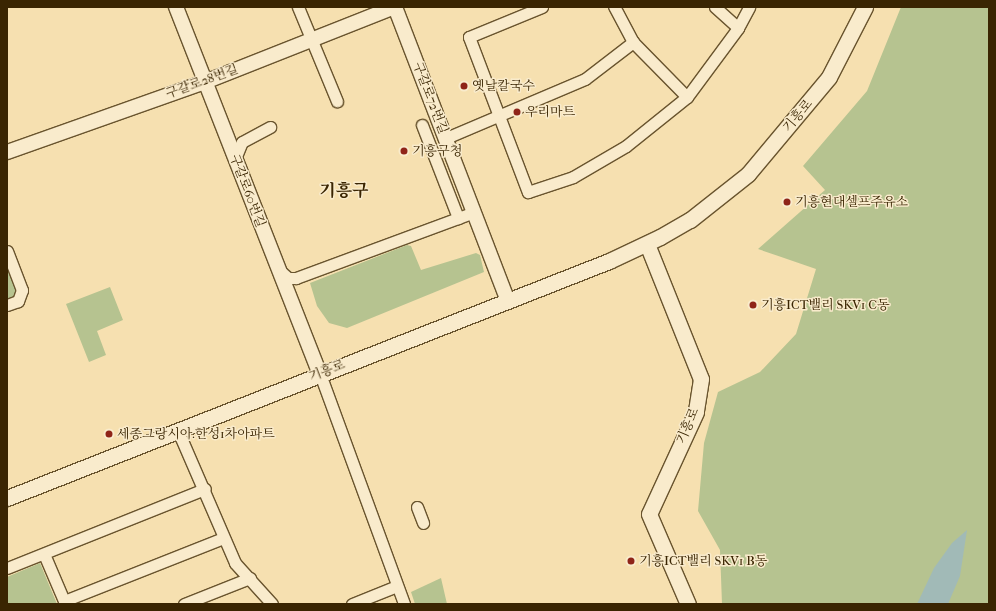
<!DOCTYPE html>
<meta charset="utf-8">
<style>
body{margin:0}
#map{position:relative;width:996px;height:611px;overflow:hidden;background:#f6e0b0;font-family:"IM FELL French Canon","Noto Serif KR",serif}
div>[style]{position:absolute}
.green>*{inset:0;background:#b6c390}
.water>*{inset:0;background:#a1bab7}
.roads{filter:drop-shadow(1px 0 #69542e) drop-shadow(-1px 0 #69542e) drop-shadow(0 1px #69542e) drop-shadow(0 -1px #69542e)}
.minor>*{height:11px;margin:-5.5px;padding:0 5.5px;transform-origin:5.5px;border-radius:5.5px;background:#f9ebcc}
.tertiary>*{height:14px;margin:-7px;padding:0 7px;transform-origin:7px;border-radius:7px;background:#f9ebcc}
.secondary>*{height:15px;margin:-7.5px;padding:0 7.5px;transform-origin:7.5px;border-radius:7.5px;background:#f9ebcc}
.dots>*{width:11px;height:11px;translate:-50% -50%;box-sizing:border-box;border:2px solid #f9ebcc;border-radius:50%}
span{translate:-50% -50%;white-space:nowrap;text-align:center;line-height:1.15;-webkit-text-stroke:3px #f9ebcc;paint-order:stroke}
.street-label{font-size:13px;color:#3a2502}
.poi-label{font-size:13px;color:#3a2502}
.left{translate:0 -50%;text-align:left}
.district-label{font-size:17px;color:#3a2502;font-weight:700}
.frame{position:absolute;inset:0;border:8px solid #3a2502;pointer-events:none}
</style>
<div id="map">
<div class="green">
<div style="clip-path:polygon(901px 7px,989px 7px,989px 604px,722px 604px,720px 550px,698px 511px,704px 443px,718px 392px,760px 372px,796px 334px,816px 269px,758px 249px,825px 190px,803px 166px,867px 91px)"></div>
<div style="clip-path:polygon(407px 245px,411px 246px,421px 270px,476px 253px,480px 255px,484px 272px,347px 328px,329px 323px,317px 306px,310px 283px)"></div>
<div style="clip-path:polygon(7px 258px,19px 288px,13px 299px,7px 302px)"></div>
<div style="clip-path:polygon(110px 287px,123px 320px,97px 331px,106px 355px,89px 362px,66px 304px)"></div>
<div style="clip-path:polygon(40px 563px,57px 604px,7px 604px,7px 577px)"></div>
<div style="clip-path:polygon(441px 578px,447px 604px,415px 604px,411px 592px)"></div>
</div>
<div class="water">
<div style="clip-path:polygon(967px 530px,960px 576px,948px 604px,917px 604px,934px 568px,952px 543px)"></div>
</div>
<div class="roads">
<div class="minor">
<div style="left:298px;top:7px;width:102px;rotate:67.5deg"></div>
<div style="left:542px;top:7px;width:79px;rotate:157.7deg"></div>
<div style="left:469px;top:37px;width:166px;rotate:69.2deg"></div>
<div style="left:528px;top:192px;width:47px;rotate:-18.4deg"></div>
<div style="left:573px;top:177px;width:61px;rotate:-30.3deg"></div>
<div style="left:626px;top:146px;width:78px;rotate:-38.8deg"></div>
<div style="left:687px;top:97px;width:77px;rotate:-134.5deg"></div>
<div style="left:715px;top:7px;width:31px;rotate:42deg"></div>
<div style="left:738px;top:28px;width:24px;rotate:-62deg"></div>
<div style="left:687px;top:97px;width:86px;rotate:-53.5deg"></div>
<div style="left:422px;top:125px;width:100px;rotate:68.8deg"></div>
<div style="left:446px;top:138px;width:151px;rotate:-23deg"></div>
<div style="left:585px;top:79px;width:61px;rotate:-37.6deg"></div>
<div style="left:633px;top:42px;width:40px;rotate:-118deg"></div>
<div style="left:235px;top:159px;width:18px;rotate:-68deg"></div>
<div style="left:242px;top:142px;width:32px;rotate:-28deg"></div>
<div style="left:7px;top:251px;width:42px;rotate:69deg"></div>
<div style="left:22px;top:290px;width:12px;rotate:110deg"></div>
<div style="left:18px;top:301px;width:12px;rotate:160deg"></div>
<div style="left:278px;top:269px;width:13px;rotate:42deg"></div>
<div style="left:288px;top:278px;width:8px"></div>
<div style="left:296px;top:278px;width:190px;rotate:-20.3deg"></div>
<div style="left:320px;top:374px;width:245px;rotate:69.9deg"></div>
<div style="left:178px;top:431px;width:144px;rotate:66.6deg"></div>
<div style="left:235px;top:563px;width:55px;rotate:47.9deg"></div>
<div style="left:417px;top:507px;width:17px;rotate:69deg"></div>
<div style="left:44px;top:554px;width:51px;rotate:66.9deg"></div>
<div style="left:64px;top:601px;width:171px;rotate:-21.6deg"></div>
<div style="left:7px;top:568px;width:213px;rotate:-21.8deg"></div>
<div style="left:184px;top:604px;width:71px;rotate:-21.5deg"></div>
<div style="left:352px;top:604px;width:48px;rotate:-21.8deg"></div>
</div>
<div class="tertiary">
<div style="left:176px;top:7px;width:394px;rotate:68.6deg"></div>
<div style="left:395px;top:7px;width:315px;rotate:69deg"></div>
<div style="left:7px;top:152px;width:210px;rotate:-19.5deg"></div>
<div style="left:205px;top:82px;width:203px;rotate:-21.6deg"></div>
</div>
<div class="secondary">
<div style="left:647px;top:244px;width:145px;rotate:68.2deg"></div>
<div style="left:701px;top:379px;width:33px;rotate:99deg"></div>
<div style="left:696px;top:412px;width:112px;rotate:114.7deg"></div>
<div style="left:649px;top:514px;width:98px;rotate:66.6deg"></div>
<div style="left:7px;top:498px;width:647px;rotate:-21.49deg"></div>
<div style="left:609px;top:261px;width:56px;rotate:-25.2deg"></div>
<div style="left:660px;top:237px;width:34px;rotate:-30deg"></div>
<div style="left:690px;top:220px;width:74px;rotate:-38.4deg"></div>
<div style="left:748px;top:174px;width:126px;rotate:-50.1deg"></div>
<div style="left:829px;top:77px;width:79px;rotate:-62.8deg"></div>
</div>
</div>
<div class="dots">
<div style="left:464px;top:86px;background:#8f2418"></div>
<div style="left:517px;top:112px;background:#8f2418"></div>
<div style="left:404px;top:151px;background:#8f2418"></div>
<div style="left:787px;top:202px;background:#8f2418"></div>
<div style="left:753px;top:305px;background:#8f2418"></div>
<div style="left:109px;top:434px;background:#8f2418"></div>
<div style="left:631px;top:561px;background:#8f2418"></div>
</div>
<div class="street-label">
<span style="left:202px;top:82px;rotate:-20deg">구갈로28번길</span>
<span style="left:430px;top:98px;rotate:69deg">구갈로72번길</span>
<span style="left:798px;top:116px;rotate:-50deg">기흥로</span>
<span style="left:247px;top:191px;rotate:69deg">구갈로60번길</span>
<span style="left:327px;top:371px;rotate:-21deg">기흥로</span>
<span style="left:688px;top:426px;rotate:-67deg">기흥로</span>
</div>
<div class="poi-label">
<span class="left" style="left:472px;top:86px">옛날칼국수</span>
<span class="left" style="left:525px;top:112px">우리마트</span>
<span class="left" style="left:412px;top:151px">기흥구청</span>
<span class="left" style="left:795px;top:202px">기흥현대셀프주유소</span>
<span class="left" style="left:761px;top:305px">기흥ICT밸리 SKV1 C동</span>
<span class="left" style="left:117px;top:434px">세종그랑시아.한성1차아파트</span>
<span class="left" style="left:639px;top:561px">기흥ICT밸리 SKV1 B동</span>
</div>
<div class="district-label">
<span style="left:344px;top:191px">기흥구</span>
</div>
<div class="frame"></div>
</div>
